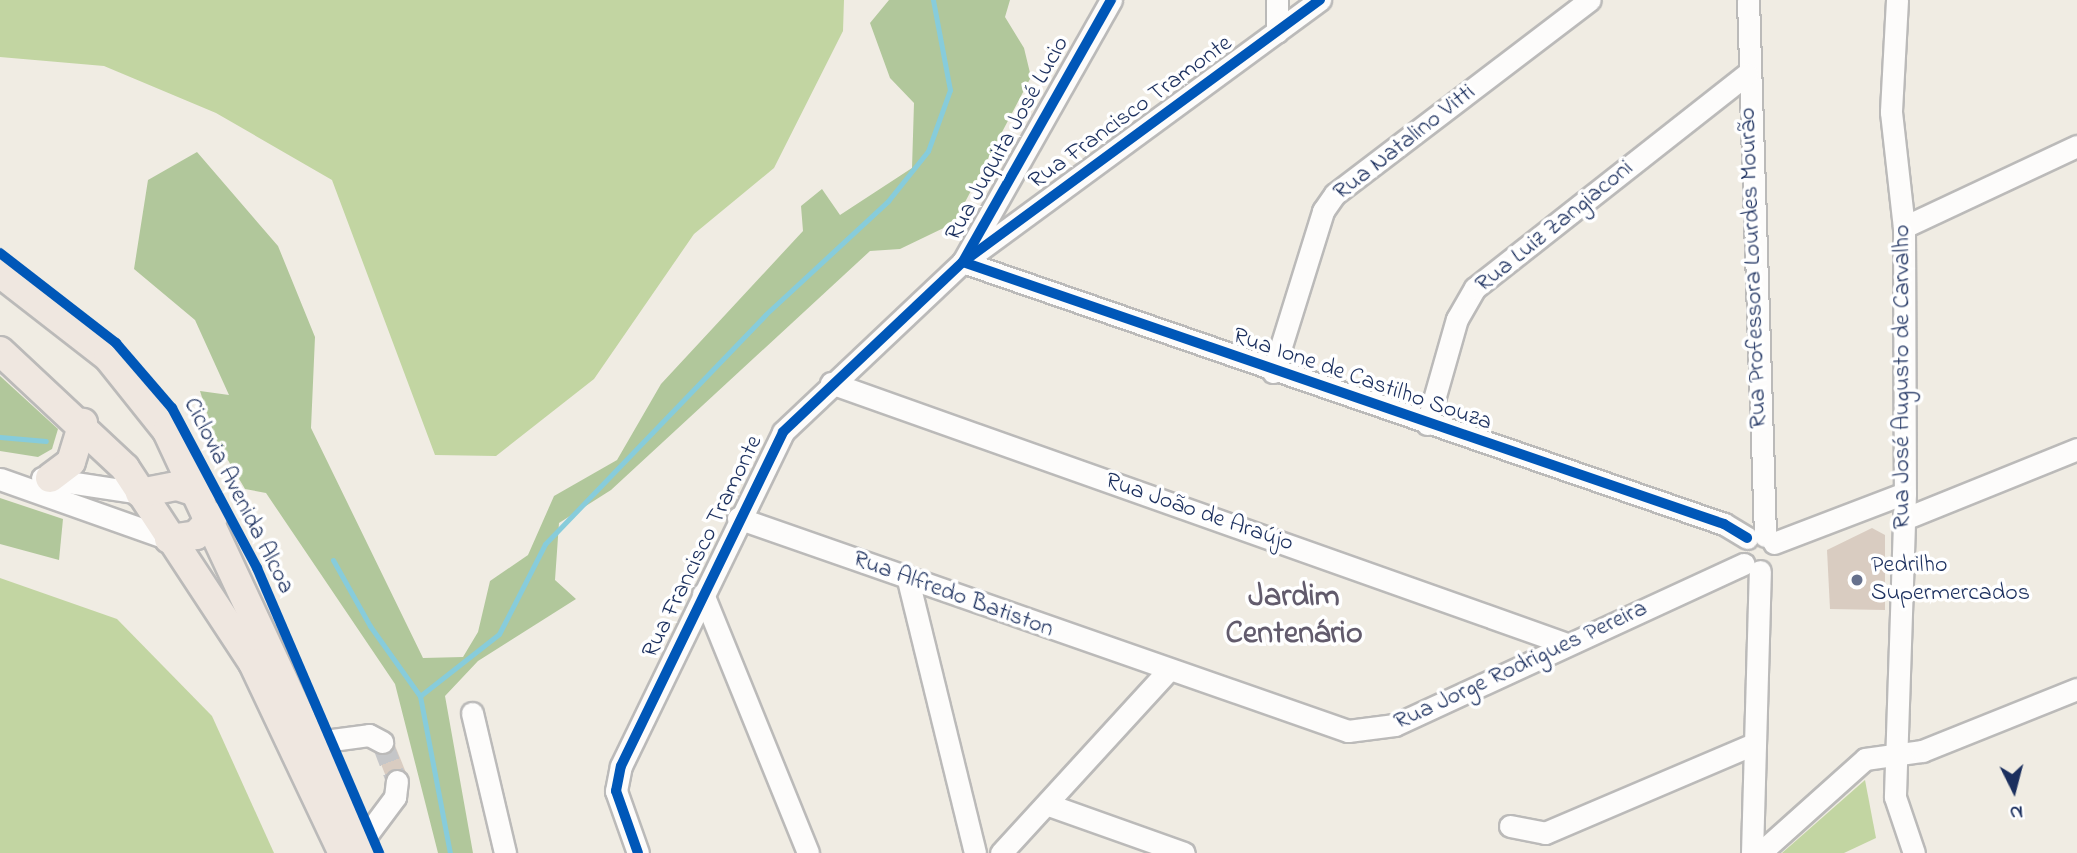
<!DOCTYPE html>
<meta charset="utf-8">
<style>
body{margin:0}
#map{position:relative;width:2077px;height:853px;overflow:hidden;background:#f0ece3;font-family:"Indie Flower",sans-serif}
div>[style]{position:absolute}
.green>*{inset:0;background:#c2d5a2}
.forest>*{inset:0;background:#b1c79b}
.stream>*{height:5px;margin:-2.5px;padding:0 2.5px;transform-origin:2.5px;border-radius:2.5px;background:#87ccdb}
.building>*{inset:0;background:#d9ccc1;transform-origin:0 0}
.minor-tunnel>*{height:21px;margin-top:-10.5px;transform-origin:0;background:repeating-linear-gradient(90deg,#c5c6c8 0 21px,transparent 0 31px)}
.roads{filter:drop-shadow(2px 0 #bbbab9) drop-shadow(-2px 0 #bbbab9) drop-shadow(0 2px #bbbab9) drop-shadow(0 -2px #bbbab9)}
.minor>*{height:21px;margin:-10.5px;padding:0 10.5px;transform-origin:10.5px;border-radius:10.5px;background:#fdfcfb}
.major>*{height:28px;margin:-14px;padding:0 14px;transform-origin:14px;border-radius:14px;background:#efe7e0}
.cycleway>*{height:10px;margin:-5px;padding:0 5px;transform-origin:5px;border-radius:5px;background:#0057b8}
.dots>*{width:19px;height:19px;translate:-50% -50%;box-sizing:border-box;border:4px solid #fff;border-radius:50%}
span{translate:-50% -50%;white-space:nowrap;text-align:center;line-height:1.15;-webkit-text-stroke:7px #fff;paint-order:stroke}
.street-label{font-size:24px;color:#1b2f5e}
.poi-label{font-size:24px;color:#1b2f5e}
.left{translate:0 -50%;text-align:left}
.district-label{font-size:32px;color:#625b6c;font-weight:700}
.north{position:absolute;left:1979px;top:755px;width:70px;height:70px;-webkit-text-stroke:5px #fff;paint-order:stroke;rotate:174deg;font-size:19px;font-weight:700;line-height:28px;text-align:center;color:#1b2f5e}
.north::after{content:'';display:block;margin:auto;width:24px;height:32px;background:#1b2f5e;clip-path:polygon(50% 0,100% 100%,50% 72%,0 100%)}
</style>
<div id="map">
<div class="green">
<div style="clip-path:polygon(0 0,844px 0,843px 31px,774px 168px,694px 234px,594px 379px,496px 456px,435px 455px,332px 180px,216px 113px,104px 66px,0 57px)"></div>
<div style="clip-path:polygon(0 578px,117px 619px,212px 716px,274px 853px,0 853px)"></div>
<div style="clip-path:polygon(1865px 780px,1876px 838px,1844px 853px,1782px 853px)"></div>
</div>
<div class="forest">
<div style="clip-path:polygon(889px 0,1010px 0,1005px 17px,1024px 48px,1031px 77px,954px 223px,900px 249px,870px 251px,611px 490px,559px 523px,555px 580px,576px 599px,478px 661px,445px 696px,473px 853px,438px 853px,395px 684px,266px 493px,245px 489px,215px 438px,200px 391px,229px 395px,195px 320px,134px 269px,148px 180px,197px 152px,278px 246px,315px 337px,311px 428px,423px 658px,463px 657px,478px 632px,490px 581px,528px 555px,554px 496px,617px 460px,661px 384px,803px 231px,801px 206px,822px 189px,840px 215px,912px 168px,914px 103px,890px 78px,870px 23px)"></div>
<div style="clip-path:polygon(0 376px,58px 429px,52px 449px,38px 457px,0 451px)"></div>
<div style="clip-path:polygon(0 498px,63px 519px,59px 560px,0 544px)"></div>
</div>
<div class="stream">
<div style="left:0;top:437px;width:46px;rotate:5deg"></div>
<div style="left:333px;top:560px;width:76px;rotate:60.7deg"></div>
<div style="left:370px;top:626px;width:86px;rotate:54.5deg"></div>
<div style="left:420px;top:696px;width:160px;rotate:79.2deg"></div>
<div style="left:420px;top:696px;width:100px;rotate:-38.1deg"></div>
<div style="left:499px;top:634px;width:101px;rotate:-62.9deg"></div>
<div style="left:545px;top:544px;width:318px;rotate:-46.1deg"></div>
<div style="left:765px;top:315px;width:168px;rotate:-42.8deg"></div>
<div style="left:888px;top:201px;width:64px;rotate:-51.3deg"></div>
<div style="left:928px;top:151px;width:65px;rotate:-70.2deg"></div>
<div style="left:950px;top:90px;width:92px;rotate:-100.7deg"></div>
</div>
<div class="building">
<div style="clip-path:polygon(1872px 528px,1885px 535px,1885px 610px,1830px 609px,1827px 550px)"></div>
<div style="left:392px;top:738px;width:42px;height:20px;rotate:68deg"></div>
</div>
<div class="minor-tunnel">
<div style="left:382px;top:742px;width:42px;rotate:69deg"></div>
</div>
<div class="roads">
<div class="minor">
<div style="left:1111px;top:0;width:301px;rotate:119.5deg"></div>
<div style="left:963px;top:262px;width:805px;rotate:19deg"></div>
<div style="left:1724px;top:524px;width:27px;rotate:31deg"></div>
<div style="left:1277px;top:0;width:32px;rotate:90deg"></div>
<div style="left:1748px;top:0;width:536px;rotate:88.18deg"></div>
<div style="left:1897px;top:0;width:112px;rotate:93.1deg"></div>
<div style="left:1891px;top:112px;width:116px;rotate:83.6deg"></div>
<div style="left:1904px;top:227px;width:266px;rotate:89.8deg"></div>
<div style="left:1905px;top:493px;width:304px;rotate:91.9deg"></div>
<div style="left:1895px;top:797px;width:59px;rotate:71.3deg"></div>
<div style="left:1904px;top:227px;width:191px;rotate:-25.1deg"></div>
<div style="left:1273px;top:372px;width:169px;rotate:-72.7deg"></div>
<div style="left:1323px;top:211px;width:21px;rotate:-55deg"></div>
<div style="left:1335px;top:194px;width:320px;rotate:-37.3deg"></div>
<div style="left:831px;top:383px;width:781px;rotate:19.53deg"></div>
<div style="left:1427px;top:424px;width:109px;rotate:-74.1deg"></div>
<div style="left:1457px;top:319px;width:36px;rotate:-60deg"></div>
<div style="left:1475px;top:288px;width:346px;rotate:-38.2deg"></div>
<div style="left:42px;top:478px;width:99px;rotate:8.7deg"></div>
<div style="left:0;top:479px;width:179px;rotate:19.5deg"></div>
<div style="left:738px;top:518px;width:646px;rotate:19.25deg"></div>
<div style="left:1348px;top:731px;width:47px;rotate:-7.3deg"></div>
<div style="left:1395px;top:725px;width:384px;rotate:-24.8deg"></div>
<div style="left:1904px;top:519px;width:187px;rotate:-22deg"></div>
<div style="left:1774px;top:543px;width:140px;rotate:-20.9deg"></div>
<div style="left:908px;top:580px;width:281px;rotate:76.2deg"></div>
<div style="left:703px;top:594px;width:279px;rotate:67.9deg"></div>
<div style="left:472px;top:713px;width:144px;rotate:76.7deg"></div>
<div style="left:317px;top:742px;width:52px;rotate:-7.7deg"></div>
<div style="left:369px;top:735px;width:15px;rotate:28deg"></div>
<div style="left:1049px;top:805px;width:143px;rotate:19.6deg"></div>
<div style="left:1510px;top:826px;width:36px;rotate:11deg"></div>
<div style="left:1545px;top:833px;width:224px;rotate:-23.1deg"></div>
<div style="left:360px;top:844px;width:59px;rotate:-53.3deg"></div>
<div style="left:395px;top:797px;width:16px;rotate:-83deg"></div>
<div style="left:638px;top:853px;width:66px;rotate:-109.5deg"></div>
<div style="left:616px;top:791px;width:25px;rotate:-79deg"></div>
<div style="left:621px;top:766px;width:371px;rotate:-64.1deg"></div>
<div style="left:783px;top:432px;width:248px;rotate:-43.4deg"></div>
<div style="left:963px;top:262px;width:443px;rotate:-36.3deg"></div>
<div style="left:1001px;top:853px;width:247px;rotate:-47.5deg"></div>
<div style="left:1752px;top:853px;width:282px;rotate:-88.4deg"></div>
<div style="left:1760px;top:853px;width:141px;rotate:-41.8deg"></div>
<div style="left:1865px;top:759px;width:58px;rotate:-8deg"></div>
<div style="left:1922px;top:751px;width:167px;rotate:-21.8deg"></div>
</div>
<div class="major">
<div style="left:0;top:273px;width:137px;rotate:37.9deg"></div>
<div style="left:108px;top:357px;width:95px;rotate:51.4deg"></div>
<div style="left:167px;top:431px;width:466px;rotate:65deg"></div>
<div style="left:0;top:351px;width:171px;rotate:43.1deg"></div>
<div style="left:125px;top:468px;width:233px;rotate:56.7deg"></div>
<div style="left:253px;top:663px;width:210px;rotate:64.7deg"></div>
<div style="left:50px;top:478px;width:26px;rotate:-37deg"></div>
<div style="left:71px;top:462px;width:41px;rotate:-72.9deg"></div>
<div style="left:140px;top:493px;width:38px;rotate:-11deg"></div>
<div style="left:177px;top:486px;width:26px;rotate:18deg"></div>
<div style="left:169px;top:539px;width:27px;rotate:-8deg"></div>
<div style="left:196px;top:535px;width:25px;rotate:-47deg"></div>
</div>
</div>
<div class="cycleway">
<div style="left:1111px;top:0;width:301px;rotate:119.5deg"></div>
<div style="left:963px;top:262px;width:805px;rotate:19deg"></div>
<div style="left:1724px;top:524px;width:27px;rotate:31deg"></div>
<div style="left:0;top:253px;width:147px;rotate:37.8deg"></div>
<div style="left:116px;top:343px;width:86px;rotate:49.3deg"></div>
<div style="left:172px;top:408px;width:181px;rotate:62deg"></div>
<div style="left:257px;top:568px;width:310px;rotate:66.8deg"></div>
<div style="left:638px;top:853px;width:66px;rotate:-109.5deg"></div>
<div style="left:616px;top:791px;width:25px;rotate:-79deg"></div>
<div style="left:621px;top:766px;width:371px;rotate:-64.1deg"></div>
<div style="left:783px;top:432px;width:248px;rotate:-43.4deg"></div>
<div style="left:963px;top:262px;width:443px;rotate:-36.3deg"></div>
</div>
<div class="dots">
<div style="left:1857px;top:580px;background:#66718d"></div>
</div>
<div class="street-label">
<span style="left:1131px;top:113px;rotate:-36deg">Rua Francisco Tramonte</span>
<span style="left:1008px;top:139px;rotate:-61deg">Rua Juquita José Lucio</span>
<span style="left:1405px;top:143px;rotate:-38deg">Rua Natalino Vitti</span>
<span style="left:1555px;top:227px;rotate:-39deg">Rua Luiz Zangiaconi</span>
<span style="left:1754px;top:268px;rotate:-92deg">Rua Professora Lourdes Mourão</span>
<span style="left:1903px;top:377px;rotate:-90deg">Rua José Augusto de Carvalho</span>
<span style="left:1362px;top:380px;rotate:19deg">Rua Ione de Castilho Souza</span>
<span style="left:238px;top:496px;rotate:63deg">Ciclovia Avenida Alcoa</span>
<span style="left:1199px;top:513px;rotate:19deg">Rua João de Araújo</span>
<span style="left:703px;top:547px;rotate:-64deg">Rua Francisco Tramonte</span>
<span style="left:953px;top:595px;rotate:20deg">Rua Alfredo Batiston</span>
<span style="left:1521px;top:666px;rotate:-25deg">Rua Jorge Rodrigues Pereira</span>
</div>
<div class="poi-label">
<span class="left" style="left:1871px;top:580px">Pedrilho<br>Supermercados</span>
</div>
<div class="district-label">
<span style="left:1294px;top:617px">Jardim<br>Centenário</span>
</div>
<div class="north">N</div>
</div>
